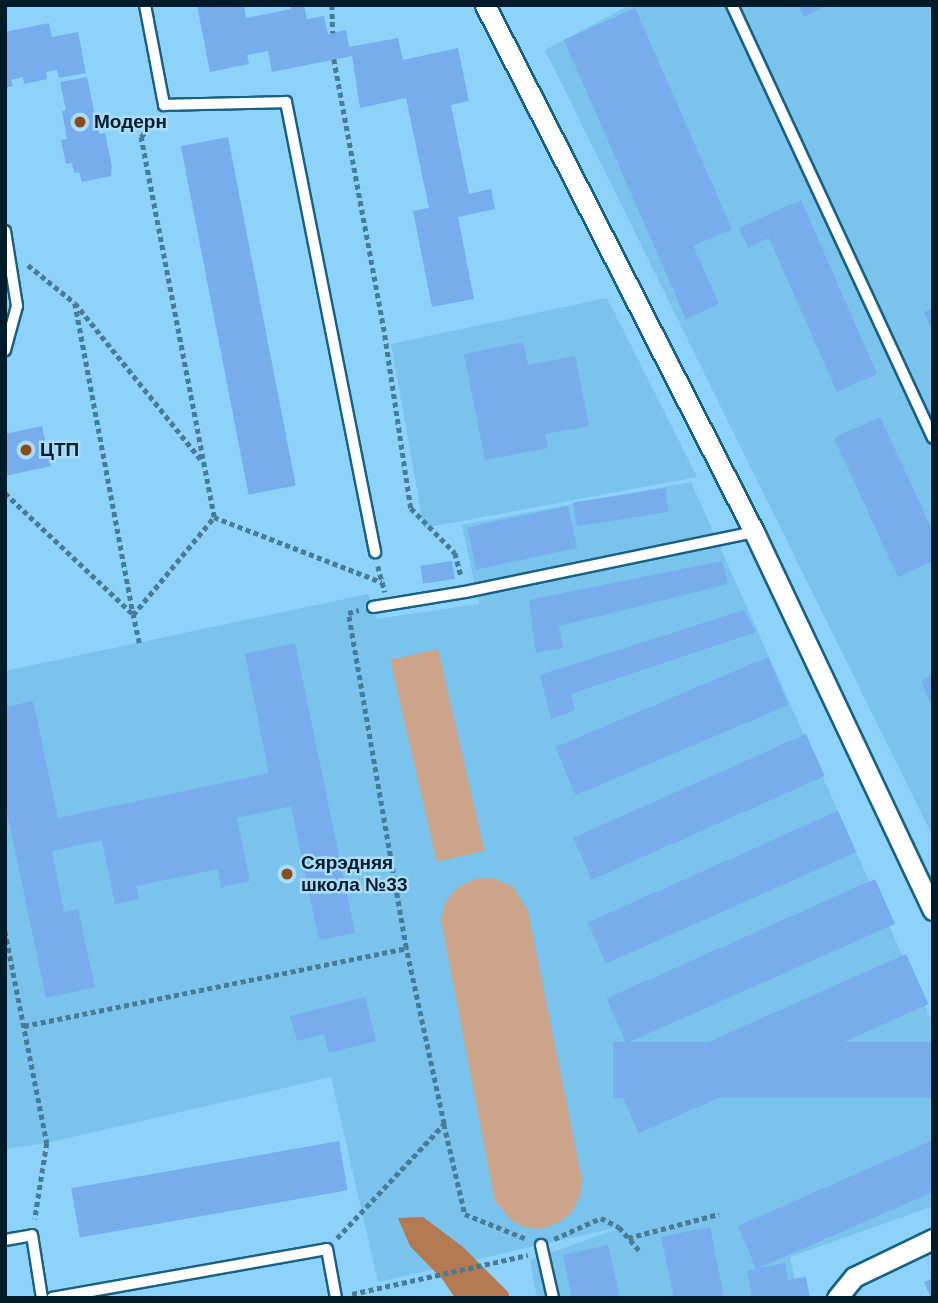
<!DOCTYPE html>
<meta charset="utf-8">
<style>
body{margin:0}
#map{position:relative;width:938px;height:1303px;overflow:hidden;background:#8dd2f8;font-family:Arial,sans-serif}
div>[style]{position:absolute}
.built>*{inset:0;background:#79c3ec}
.green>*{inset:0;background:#cca48a;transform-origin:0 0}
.forest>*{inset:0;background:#b27953}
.building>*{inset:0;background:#77aced;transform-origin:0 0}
.path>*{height:4.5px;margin-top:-2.25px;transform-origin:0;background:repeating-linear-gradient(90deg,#497b95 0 5px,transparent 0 8.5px)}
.roads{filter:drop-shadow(2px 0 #186183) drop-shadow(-2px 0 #186183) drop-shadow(0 2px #186183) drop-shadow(0 -2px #186183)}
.service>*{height:10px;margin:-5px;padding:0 5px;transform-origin:5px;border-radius:5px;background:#fff}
.minor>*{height:19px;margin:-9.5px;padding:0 9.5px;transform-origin:9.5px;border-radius:9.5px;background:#fff}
.dots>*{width:19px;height:19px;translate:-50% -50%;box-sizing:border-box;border:4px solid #aaddfa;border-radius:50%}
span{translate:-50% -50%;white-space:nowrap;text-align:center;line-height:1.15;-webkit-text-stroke:5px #aaddfa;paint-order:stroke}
.poi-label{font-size:19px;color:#001c2a;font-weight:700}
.left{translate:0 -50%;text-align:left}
.frame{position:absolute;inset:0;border:7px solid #001c2a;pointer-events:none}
</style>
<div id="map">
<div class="built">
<div style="clip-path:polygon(630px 5px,933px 5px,933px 837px,545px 50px)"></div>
<div style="clip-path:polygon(607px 298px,697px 477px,424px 528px,391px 344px)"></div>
<div style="clip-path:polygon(691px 482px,933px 1024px,933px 1206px,790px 1257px,799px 1298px,537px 1298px,530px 1260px,628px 1225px,378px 1282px,331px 1077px,47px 1143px,5px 1149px,5px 671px,368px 594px,377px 619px,479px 604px,462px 525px)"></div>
</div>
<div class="green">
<div style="left:438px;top:649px;width:207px;height:49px;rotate:77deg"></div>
<div style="clip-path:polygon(493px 878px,513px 887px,528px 911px,582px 1179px,580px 1196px,572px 1212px,558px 1223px,541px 1229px,524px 1227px,512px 1221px,495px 1201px,441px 920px,445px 903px,456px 889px,475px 879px)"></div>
</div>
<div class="forest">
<div style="clip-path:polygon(423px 1217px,463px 1247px,508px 1292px,510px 1298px,455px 1298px,443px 1280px,410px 1246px,398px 1218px)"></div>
</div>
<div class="building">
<div style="clip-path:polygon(197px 5px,244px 5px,246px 18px,291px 9px,290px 5px,304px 5px,307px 19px,324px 16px,328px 34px,346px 30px,349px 47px,398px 38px,403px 60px,458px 48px,469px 101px,451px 105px,469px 194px,491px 189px,495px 209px,458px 217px,474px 299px,432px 307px,413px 211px,429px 208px,406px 98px,360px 108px,352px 56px,272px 72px,268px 51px,247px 55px,249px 64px,210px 72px)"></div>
<div style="clip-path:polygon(798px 5px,827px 5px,804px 17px)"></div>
<div style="clip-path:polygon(635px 8px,732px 229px,693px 246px,719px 304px,686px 319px,564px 40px)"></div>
<div style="clip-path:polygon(49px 23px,52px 37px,78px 32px,86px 73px,59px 78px,57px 70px,46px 72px,47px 79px,24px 84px,23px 77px,11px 80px,13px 86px,5px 88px,5px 32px)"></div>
<div style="clip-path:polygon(87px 77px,99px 134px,105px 133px,112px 167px,111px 176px,82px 182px,79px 172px,74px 173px,72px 163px,66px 164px,61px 140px,67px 139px,62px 111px,66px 110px,60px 82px)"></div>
<div style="left:228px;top:137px;width:355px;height:48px;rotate:79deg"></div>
<div style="clip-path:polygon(801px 200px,877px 374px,837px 392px,769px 238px,748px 248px,739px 228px)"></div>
<div style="clip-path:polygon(933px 308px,933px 330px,924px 312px)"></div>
<div style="clip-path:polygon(523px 342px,528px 365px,575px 356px,589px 426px,545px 434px,548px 448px,485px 460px,464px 354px)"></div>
<div style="clip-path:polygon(880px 417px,933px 532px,933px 561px,898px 577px,834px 438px)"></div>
<div style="clip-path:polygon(42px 426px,51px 466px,5px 476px,5px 434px)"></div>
<div style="left:665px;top:488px;width:24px;height:93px;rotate:81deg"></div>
<div style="left:568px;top:506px;width:43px;height:103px;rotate:78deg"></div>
<div style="left:452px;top:561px;width:18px;height:32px;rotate:81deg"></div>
<div style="clip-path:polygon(722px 561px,728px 584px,559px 626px,563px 648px,536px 653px,529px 600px)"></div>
<div style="clip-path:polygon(744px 610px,756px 632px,571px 694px,575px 710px,551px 719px,540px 675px)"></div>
<div style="clip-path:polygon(295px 643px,355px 933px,319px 940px,291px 806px,237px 818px,250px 881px,221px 887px,218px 869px,136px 886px,139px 899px,115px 904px,102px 840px,52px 851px,64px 912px,78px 909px,95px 987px,46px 998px,5px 803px,5px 707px,33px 701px,58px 818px,269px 773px,245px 654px)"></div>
<div style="left:768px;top:657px;width:52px;height:231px;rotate:67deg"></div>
<div style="clip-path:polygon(933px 675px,933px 707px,921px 681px)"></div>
<div style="left:806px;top:734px;width:46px;height:255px;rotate:66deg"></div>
<div style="left:838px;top:811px;width:45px;height:274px;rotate:66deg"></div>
<div style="left:875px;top:879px;width:49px;height:294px;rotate:66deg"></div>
<div style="left:906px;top:954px;width:55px;height:317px;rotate:66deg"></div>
<div style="clip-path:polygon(365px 997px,376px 1041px,329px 1053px,324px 1034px,297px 1041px,290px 1016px)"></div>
<div style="left:933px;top:1042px;width:56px;height:320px;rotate:90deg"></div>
<div style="clip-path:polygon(933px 1140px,933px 1192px,756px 1269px,785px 1263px,788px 1280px,806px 1277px,810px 1298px,752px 1298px,747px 1271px,756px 1269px,738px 1226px)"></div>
<div style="left:339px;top:1141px;width:50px;height:272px;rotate:80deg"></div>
<div style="clip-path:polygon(710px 1227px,724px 1298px,674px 1298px,661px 1237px)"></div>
<div style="clip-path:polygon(608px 1245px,620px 1298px,572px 1298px,563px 1255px)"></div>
<div style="clip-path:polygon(933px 1278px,933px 1298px,931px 1298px,924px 1282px)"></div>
</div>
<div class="path">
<div style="left:332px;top:5px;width:28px;rotate:88deg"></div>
<div style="left:334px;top:59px;width:281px;rotate:79.5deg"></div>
<div style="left:385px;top:335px;width:175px;rotate:81.5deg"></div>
<div style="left:411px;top:508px;width:63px;rotate:45.6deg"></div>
<div style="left:455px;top:553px;width:24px;rotate:75deg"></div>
<div style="left:28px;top:265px;width:60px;rotate:39deg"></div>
<div style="left:75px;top:303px;width:204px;rotate:51.2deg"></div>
<div style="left:75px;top:303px;width:316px;rotate:79.4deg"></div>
<div style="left:5px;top:493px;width:176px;rotate:43.4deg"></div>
<div style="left:214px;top:517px;width:180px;rotate:21.2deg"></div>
<div style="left:378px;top:566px;width:27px;rotate:75deg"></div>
<div style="left:139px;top:643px;width:29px;rotate:-102deg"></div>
<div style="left:133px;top:615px;width:127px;rotate:-50.4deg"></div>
<div style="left:214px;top:517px;width:387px;rotate:-100.9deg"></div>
<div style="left:141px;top:137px;width:25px;rotate:-53deg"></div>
<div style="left:5px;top:931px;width:216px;rotate:78.8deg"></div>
<div style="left:47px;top:1143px;width:77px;rotate:99deg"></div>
<div style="left:24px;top:1026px;width:390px;rotate:-11.5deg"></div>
<div style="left:406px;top:948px;width:340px;rotate:-99.8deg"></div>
<div style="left:348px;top:613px;width:11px;rotate:-15deg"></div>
<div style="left:444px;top:1124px;width:92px;rotate:76.9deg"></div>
<div style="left:465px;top:1214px;width:67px;rotate:22deg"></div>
<div style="left:337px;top:1238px;width:156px;rotate:-46.8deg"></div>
<div style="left:444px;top:1124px;width:180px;rotate:-102.2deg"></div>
<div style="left:628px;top:1238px;width:94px;rotate:-14.8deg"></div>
<div style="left:554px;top:1239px;width:51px;rotate:-24.1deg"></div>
<div style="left:601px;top:1218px;width:20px;rotate:27deg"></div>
<div style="left:619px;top:1227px;width:33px;rotate:49deg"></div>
<div style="left:352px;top:1294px;width:180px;rotate:-12.5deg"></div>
</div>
<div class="roads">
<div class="service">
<div style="left:145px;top:5px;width:102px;rotate:79.2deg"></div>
<div style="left:164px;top:105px;width:122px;rotate:-1.4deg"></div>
<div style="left:286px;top:102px;width:459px;rotate:78.8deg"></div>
<div style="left:732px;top:5px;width:477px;rotate:65.1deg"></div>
<div style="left:5px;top:231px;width:76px;rotate:80.9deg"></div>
<div style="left:17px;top:306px;width:46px;rotate:105.3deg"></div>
<div style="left:373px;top:607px;width:93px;rotate:-9.3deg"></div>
<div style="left:465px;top:592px;width:295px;rotate:-11.7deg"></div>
<div style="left:5px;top:1240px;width:27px;rotate:-10deg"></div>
<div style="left:32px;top:1235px;width:64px;rotate:81deg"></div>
<div style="left:541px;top:1245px;width:54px;rotate:77.2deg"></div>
<div style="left:52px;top:1298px;width:279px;rotate:-10.1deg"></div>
<div style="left:327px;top:1249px;width:50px;rotate:79.6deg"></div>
</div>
<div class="minor">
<div style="left:485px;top:5px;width:592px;rotate:62.96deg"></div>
<div style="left:754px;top:532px;width:418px;rotate:64.7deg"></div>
<div style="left:837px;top:1298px;width:27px;rotate:-51deg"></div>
<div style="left:854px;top:1277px;width:88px;rotate:-25.7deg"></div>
</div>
</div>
<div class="dots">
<div style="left:80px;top:122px;background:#8c4b17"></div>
<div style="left:26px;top:450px;background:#8c4b17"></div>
<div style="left:287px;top:874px;background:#8c4b17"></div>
</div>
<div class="poi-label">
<span class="left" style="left:94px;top:122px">Модерн</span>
<span class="left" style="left:40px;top:450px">ЦТП</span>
<span class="left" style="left:301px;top:874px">Сярэдняя<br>школа №33</span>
</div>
<div class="frame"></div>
</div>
